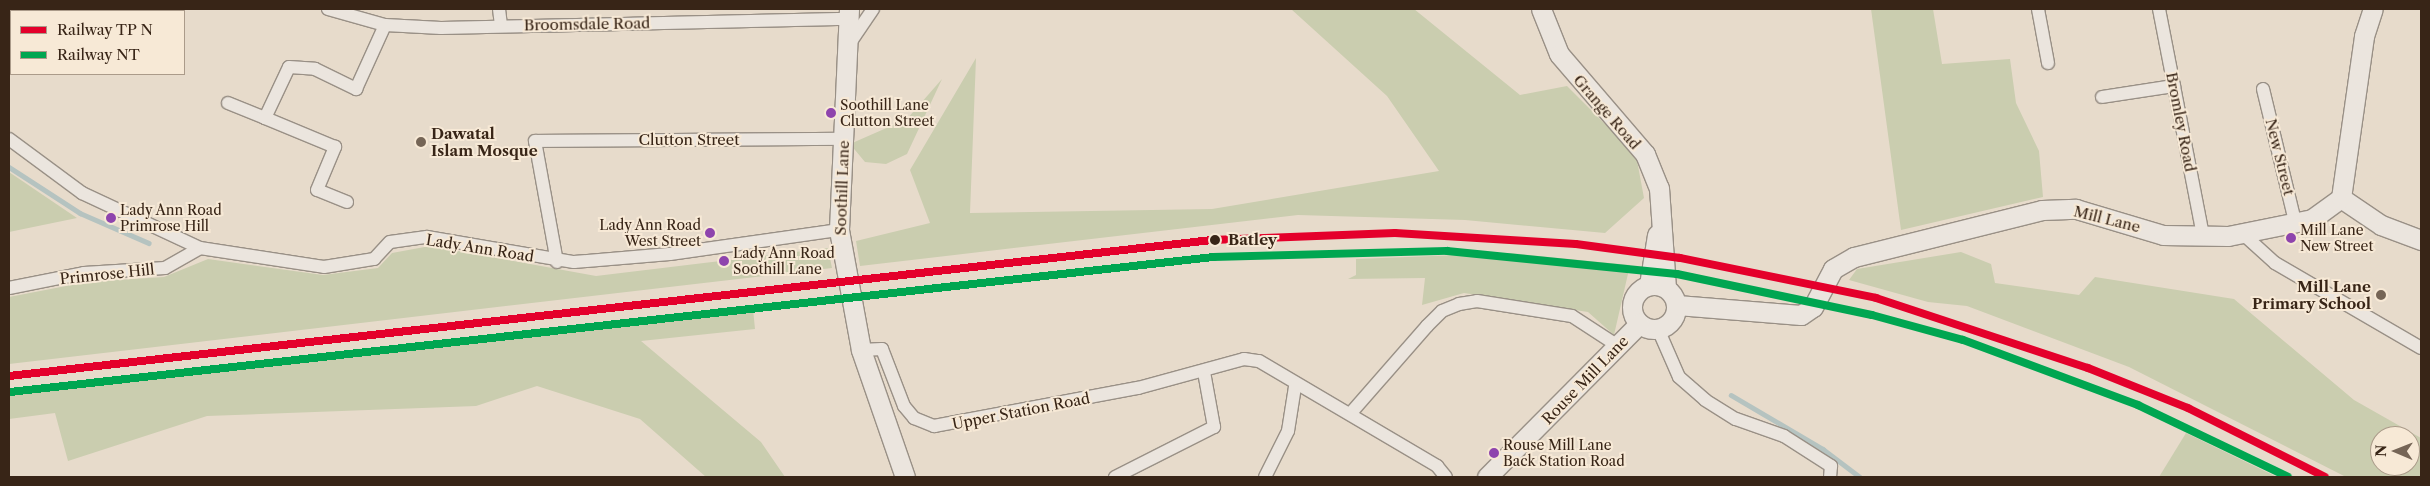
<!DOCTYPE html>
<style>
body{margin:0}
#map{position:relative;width:2430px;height:486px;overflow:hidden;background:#e7dbcb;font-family:"Libre Caslon Text",serif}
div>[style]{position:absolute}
.green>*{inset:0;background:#cacdaf}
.stream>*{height:4.5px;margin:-2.25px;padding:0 2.25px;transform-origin:2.25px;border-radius:2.25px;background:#b5c3c0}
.roads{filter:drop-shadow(1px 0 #999086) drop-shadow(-1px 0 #999086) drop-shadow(0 1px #999086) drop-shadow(0 -1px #999086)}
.street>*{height:12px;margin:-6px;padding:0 6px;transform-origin:6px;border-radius:6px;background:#ebe5de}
.secondary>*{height:19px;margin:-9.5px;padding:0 9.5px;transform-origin:9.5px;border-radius:9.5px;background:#ebe5de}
.secondary>.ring{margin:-9.5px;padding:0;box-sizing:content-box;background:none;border:19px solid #ebe5de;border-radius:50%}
.rail-1>*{height:8px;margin:-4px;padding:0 4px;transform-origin:4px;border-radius:4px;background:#e4002b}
.rail-2>*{height:8px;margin:-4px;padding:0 4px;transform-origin:4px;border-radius:4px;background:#00a651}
.dots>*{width:14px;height:14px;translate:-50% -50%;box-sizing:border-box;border:2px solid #f7e9d6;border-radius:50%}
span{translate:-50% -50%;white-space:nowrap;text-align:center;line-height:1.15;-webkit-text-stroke:4px #f7e9d6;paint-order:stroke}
.bus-label{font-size:14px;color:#382517}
.left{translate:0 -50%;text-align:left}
.right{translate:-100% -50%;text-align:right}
.street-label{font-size:15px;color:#382517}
.poi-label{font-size:15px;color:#382517;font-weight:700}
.stop-label{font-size:15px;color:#382517;font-weight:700}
.frame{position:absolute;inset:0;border:10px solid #382517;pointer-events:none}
.legend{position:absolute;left:10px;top:10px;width:175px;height:65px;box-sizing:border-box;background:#f7e9d6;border:1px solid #ab9b8a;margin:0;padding:6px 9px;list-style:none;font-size:15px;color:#382517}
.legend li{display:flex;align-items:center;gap:10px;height:25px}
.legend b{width:25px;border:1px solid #ab9b8a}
.north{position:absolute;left:2370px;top:426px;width:50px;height:50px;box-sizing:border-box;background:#f7e9d6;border:1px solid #ab9b8a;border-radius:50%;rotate:271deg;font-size:14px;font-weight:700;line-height:20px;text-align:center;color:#382517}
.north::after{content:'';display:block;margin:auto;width:18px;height:22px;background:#756556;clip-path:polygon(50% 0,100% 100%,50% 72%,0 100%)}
</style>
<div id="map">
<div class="green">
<div style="clip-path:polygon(1291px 9px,1414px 9px,1520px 95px,1567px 86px,1636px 155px,1644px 198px,1605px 233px,1465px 220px,1298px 215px,860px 266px,856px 241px,930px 223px,910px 170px,976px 58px,970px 213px,1212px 209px,1439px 171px,1387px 96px)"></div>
<div style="clip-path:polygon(1871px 9px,1933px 9px,1942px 64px,2010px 59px,2016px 103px,2039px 151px,2043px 197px,1901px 230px)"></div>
<div style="clip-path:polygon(942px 79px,907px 154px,886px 164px,865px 162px,850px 144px,907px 119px)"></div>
<div style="clip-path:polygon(9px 172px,77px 218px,9px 232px)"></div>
<div style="clip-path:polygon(430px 246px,596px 276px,828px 248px,832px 268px,9px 364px,9px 297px,87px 282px,164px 277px,208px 259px,323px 275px,378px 268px,392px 253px)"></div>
<div style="clip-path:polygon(evenodd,1961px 252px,1991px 264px,1995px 283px,2079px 295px,2095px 277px,2234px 299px,2354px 400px,2421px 438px,2421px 477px,2346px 477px,2129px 367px,1967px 306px,1928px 302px,1849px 280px,1857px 269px,1961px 252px,2380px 436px,2410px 436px,2410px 466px,2380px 466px,2380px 436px)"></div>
<div style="clip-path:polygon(1510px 253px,1630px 265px,1614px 335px,1588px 312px,1464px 293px,1422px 305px,1425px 278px,1348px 279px,1356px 275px,1356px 259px)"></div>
<div style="clip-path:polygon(753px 309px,755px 329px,641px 341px,761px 442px,785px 477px,706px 477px,640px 419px,537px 386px,476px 406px,207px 416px,68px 461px,55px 413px,9px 419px,9px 394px)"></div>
<div style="clip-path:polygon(2186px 433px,2277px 477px,2159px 477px)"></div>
</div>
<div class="stream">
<div style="left:9px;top:167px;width:85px;rotate:32.9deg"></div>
<div style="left:80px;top:213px;width:75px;rotate:23.5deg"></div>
<div style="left:1731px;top:395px;width:107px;rotate:30.4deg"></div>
<div style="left:1823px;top:449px;width:46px;rotate:37.1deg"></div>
</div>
<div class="roads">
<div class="street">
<div style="left:130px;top:9px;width:4px;rotate:27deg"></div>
<div style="left:328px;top:9px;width:59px;rotate:15.7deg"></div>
<div style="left:385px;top:25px;width:56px;rotate:3.1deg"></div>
<div style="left:441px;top:28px;width:408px;rotate:-1.3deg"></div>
<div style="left:499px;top:9px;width:17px;rotate:83deg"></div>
<div style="left:2038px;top:9px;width:55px;rotate:79.5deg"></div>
<div style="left:2159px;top:9px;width:230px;rotate:79deg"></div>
<div style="left:850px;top:43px;width:41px;rotate:-55.9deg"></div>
<div style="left:2263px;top:89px;width:140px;rotate:76.4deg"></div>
<div style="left:2102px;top:97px;width:73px;rotate:-8.7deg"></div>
<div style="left:228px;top:103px;width:40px;rotate:22deg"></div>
<div style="left:9px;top:139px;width:91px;rotate:36.5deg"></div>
<div style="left:82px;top:193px;width:130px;rotate:25deg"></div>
<div style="left:200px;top:248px;width:125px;rotate:8.7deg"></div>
<div style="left:324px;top:267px;width:51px;rotate:-9.1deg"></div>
<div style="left:374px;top:259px;width:23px;rotate:-47deg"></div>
<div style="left:390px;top:242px;width:37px;rotate:-8deg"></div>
<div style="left:427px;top:237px;width:149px;rotate:9.7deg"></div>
<div style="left:574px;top:262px;width:96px;rotate:-4.8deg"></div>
<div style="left:670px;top:254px;width:171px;rotate:-8.1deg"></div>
<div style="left:347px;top:202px;width:32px;rotate:-158deg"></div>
<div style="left:317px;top:190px;width:47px;rotate:-67.3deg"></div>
<div style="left:335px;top:147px;width:76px;rotate:-157.5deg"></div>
<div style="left:265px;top:118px;width:56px;rotate:-64.8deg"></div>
<div style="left:289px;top:67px;width:26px;rotate:4deg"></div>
<div style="left:315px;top:69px;width:46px;rotate:26deg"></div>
<div style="left:356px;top:89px;width:70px;rotate:-65.6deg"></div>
<div style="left:2243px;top:234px;width:43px;rotate:42.2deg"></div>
<div style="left:2275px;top:263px;width:169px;rotate:30.2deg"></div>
<div style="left:557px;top:262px;width:123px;rotate:-100.3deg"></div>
<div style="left:535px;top:141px;width:308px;rotate:-0.4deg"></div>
<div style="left:9px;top:288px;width:76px;rotate:-11.3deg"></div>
<div style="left:84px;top:273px;width:81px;rotate:-3.5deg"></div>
<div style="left:165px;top:268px;width:40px;rotate:-29.7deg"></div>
<div style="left:1658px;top:329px;width:52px;rotate:66.4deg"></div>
<div style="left:1679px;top:377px;width:35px;rotate:41deg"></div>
<div style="left:1705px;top:400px;width:36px;rotate:32deg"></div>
<div style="left:1736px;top:419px;width:51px;rotate:19.5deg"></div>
<div style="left:1784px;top:436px;width:56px;rotate:32.6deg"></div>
<div style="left:1831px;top:466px;width:11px;rotate:95deg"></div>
<div style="left:861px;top:350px;width:21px;rotate:-3deg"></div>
<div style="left:882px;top:349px;width:61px;rotate:68.9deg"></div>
<div style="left:904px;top:406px;width:16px;rotate:50deg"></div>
<div style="left:914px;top:418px;width:22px;rotate:22deg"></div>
<div style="left:934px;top:426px;width:208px;rotate:-10.6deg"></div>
<div style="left:1138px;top:388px;width:110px;rotate:-15.3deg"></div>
<div style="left:1244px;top:359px;width:15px;rotate:8deg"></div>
<div style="left:1259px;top:361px;width:207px;rotate:30.5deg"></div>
<div style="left:1437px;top:466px;width:14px;rotate:51deg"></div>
<div style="left:1350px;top:414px;width:117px;rotate:-48.8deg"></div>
<div style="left:1427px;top:326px;width:21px;rotate:-45deg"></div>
<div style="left:1442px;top:311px;width:18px;rotate:-22deg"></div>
<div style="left:1459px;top:304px;width:18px;rotate:-9deg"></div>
<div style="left:1477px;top:301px;width:96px;rotate:9deg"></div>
<div style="left:1572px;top:316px;width:55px;rotate:33.1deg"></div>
<div style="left:1115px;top:477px;width:111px;rotate:-26.8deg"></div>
<div style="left:1214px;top:427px;width:56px;rotate:-100.3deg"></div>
<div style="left:1265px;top:477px;width:51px;rotate:-63.4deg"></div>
<div style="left:1288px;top:431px;width:45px;rotate:-81deg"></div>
</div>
<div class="secondary">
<div style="left:849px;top:9px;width:221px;rotate:92.6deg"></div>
<div style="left:839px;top:230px;width:122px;rotate:79.6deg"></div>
<div style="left:861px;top:350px;width:134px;rotate:70.9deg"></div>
<div style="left:1541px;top:9px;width:48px;rotate:68.2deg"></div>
<div style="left:1559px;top:54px;width:132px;rotate:49.3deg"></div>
<div style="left:1645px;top:154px;width:37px;rotate:68deg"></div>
<div style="left:1659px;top:188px;width:100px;rotate:86deg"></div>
<div style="left:2341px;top:198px;width:48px;rotate:34deg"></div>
<div style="left:2381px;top:225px;width:43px;rotate:20.6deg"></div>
<div class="ring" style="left:1632px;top:285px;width:25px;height:25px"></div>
<div style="left:1649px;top:285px;width:51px;rotate:-80.9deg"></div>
<div style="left:1677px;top:305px;width:124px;rotate:4.6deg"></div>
<div style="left:1801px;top:315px;width:14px;rotate:-34deg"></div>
<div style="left:1813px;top:307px;width:43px;rotate:-62.2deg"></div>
<div style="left:1833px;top:269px;width:24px;rotate:-30deg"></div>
<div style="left:1854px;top:257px;width:194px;rotate:-14deg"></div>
<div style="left:2042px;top:210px;width:34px;rotate:-2deg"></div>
<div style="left:2076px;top:209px;width:91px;rotate:16.6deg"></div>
<div style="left:2163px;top:235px;width:65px;rotate:0.9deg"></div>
<div style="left:2228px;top:236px;width:86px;rotate:-11.4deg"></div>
<div style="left:2312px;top:219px;width:36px;rotate:-36deg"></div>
<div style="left:2341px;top:198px;width:164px;rotate:-81.9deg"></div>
<div style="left:2364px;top:36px;width:28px;rotate:-72deg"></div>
<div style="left:1487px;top:477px;width:216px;rotate:-45.2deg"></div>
</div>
</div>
<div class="rail-1">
<div style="left:9px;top:376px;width:1211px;rotate:-6.45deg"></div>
<div style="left:1212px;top:240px;width:183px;rotate:-2.2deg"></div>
<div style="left:1395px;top:233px;width:181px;rotate:3.5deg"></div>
<div style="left:1576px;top:244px;width:105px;rotate:7.7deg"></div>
<div style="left:1680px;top:258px;width:200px;rotate:11.5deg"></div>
<div style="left:1876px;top:298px;width:223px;rotate:18.3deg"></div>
<div style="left:2088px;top:368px;width:108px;rotate:21.8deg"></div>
<div style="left:2188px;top:408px;width:153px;rotate:26.7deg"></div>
</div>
<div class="rail-2">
<div style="left:10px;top:392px;width:1211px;rotate:-6.4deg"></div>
<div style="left:1213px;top:257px;width:234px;rotate:-1.5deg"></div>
<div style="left:1447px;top:251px;width:231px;rotate:5.7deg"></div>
<div style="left:1677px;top:274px;width:199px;rotate:11.9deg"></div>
<div style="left:1872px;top:315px;width:94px;rotate:15.4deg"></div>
<div style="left:1963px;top:340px;width:187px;rotate:20.4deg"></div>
<div style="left:2138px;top:405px;width:166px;rotate:25.6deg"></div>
</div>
<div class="dots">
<div style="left:831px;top:113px;background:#8e44ad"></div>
<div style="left:421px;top:142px;background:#756556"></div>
<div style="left:111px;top:218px;background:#8e44ad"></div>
<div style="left:710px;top:233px;background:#8e44ad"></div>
<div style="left:2291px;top:238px;background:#8e44ad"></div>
<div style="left:1215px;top:240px;background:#382517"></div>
<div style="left:724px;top:261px;background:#8e44ad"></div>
<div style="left:2381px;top:295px;background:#756556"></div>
<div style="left:1494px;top:453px;background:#8e44ad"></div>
</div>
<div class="bus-label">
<span class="left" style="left:840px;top:113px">Soothill Lane<br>Clutton Street</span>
<span class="left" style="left:120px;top:218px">Lady Ann Road<br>Primrose Hill</span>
<span class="right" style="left:701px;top:233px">Lady Ann Road<br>West Street</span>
<span class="left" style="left:2300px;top:238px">Mill Lane<br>New Street</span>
<span class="left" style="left:733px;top:261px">Lady Ann Road<br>Soothill Lane</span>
<span class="left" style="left:1503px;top:453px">Rouse Mill Lane<br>Back Station Road</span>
</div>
<div class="street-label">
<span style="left:587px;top:24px;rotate:-1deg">Broomsdale Road</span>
<span style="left:1607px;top:112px;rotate:49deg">Grange Road</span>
<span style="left:2181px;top:122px;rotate:79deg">Bromley Road</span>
<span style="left:689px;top:140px">Clutton Street</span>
<span style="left:2280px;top:157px;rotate:76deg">New Street</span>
<span style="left:842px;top:188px;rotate:-88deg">Soothill Lane</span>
<span style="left:2107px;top:219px;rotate:14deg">Mill Lane</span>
<span style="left:480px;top:248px;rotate:9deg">Lady Ann Road</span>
<span style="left:107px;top:274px;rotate:-6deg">Primrose Hill</span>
<span style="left:1585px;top:380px;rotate:-46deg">Rouse Mill Lane</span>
<span style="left:1021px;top:411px;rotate:-11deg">Upper Station Road</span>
</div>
<div class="poi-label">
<span class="left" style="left:431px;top:142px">Dawatal<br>Islam Mosque</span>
<span class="right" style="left:2371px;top:295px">Mill Lane<br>Primary School</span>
</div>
<div class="stop-label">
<span class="left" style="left:1228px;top:240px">Batley</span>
</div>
<div class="frame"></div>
<ul class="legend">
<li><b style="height:6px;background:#e4002b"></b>Railway TP N</li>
<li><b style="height:6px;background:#00a651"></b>Railway NT</li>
</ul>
<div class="north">N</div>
</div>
